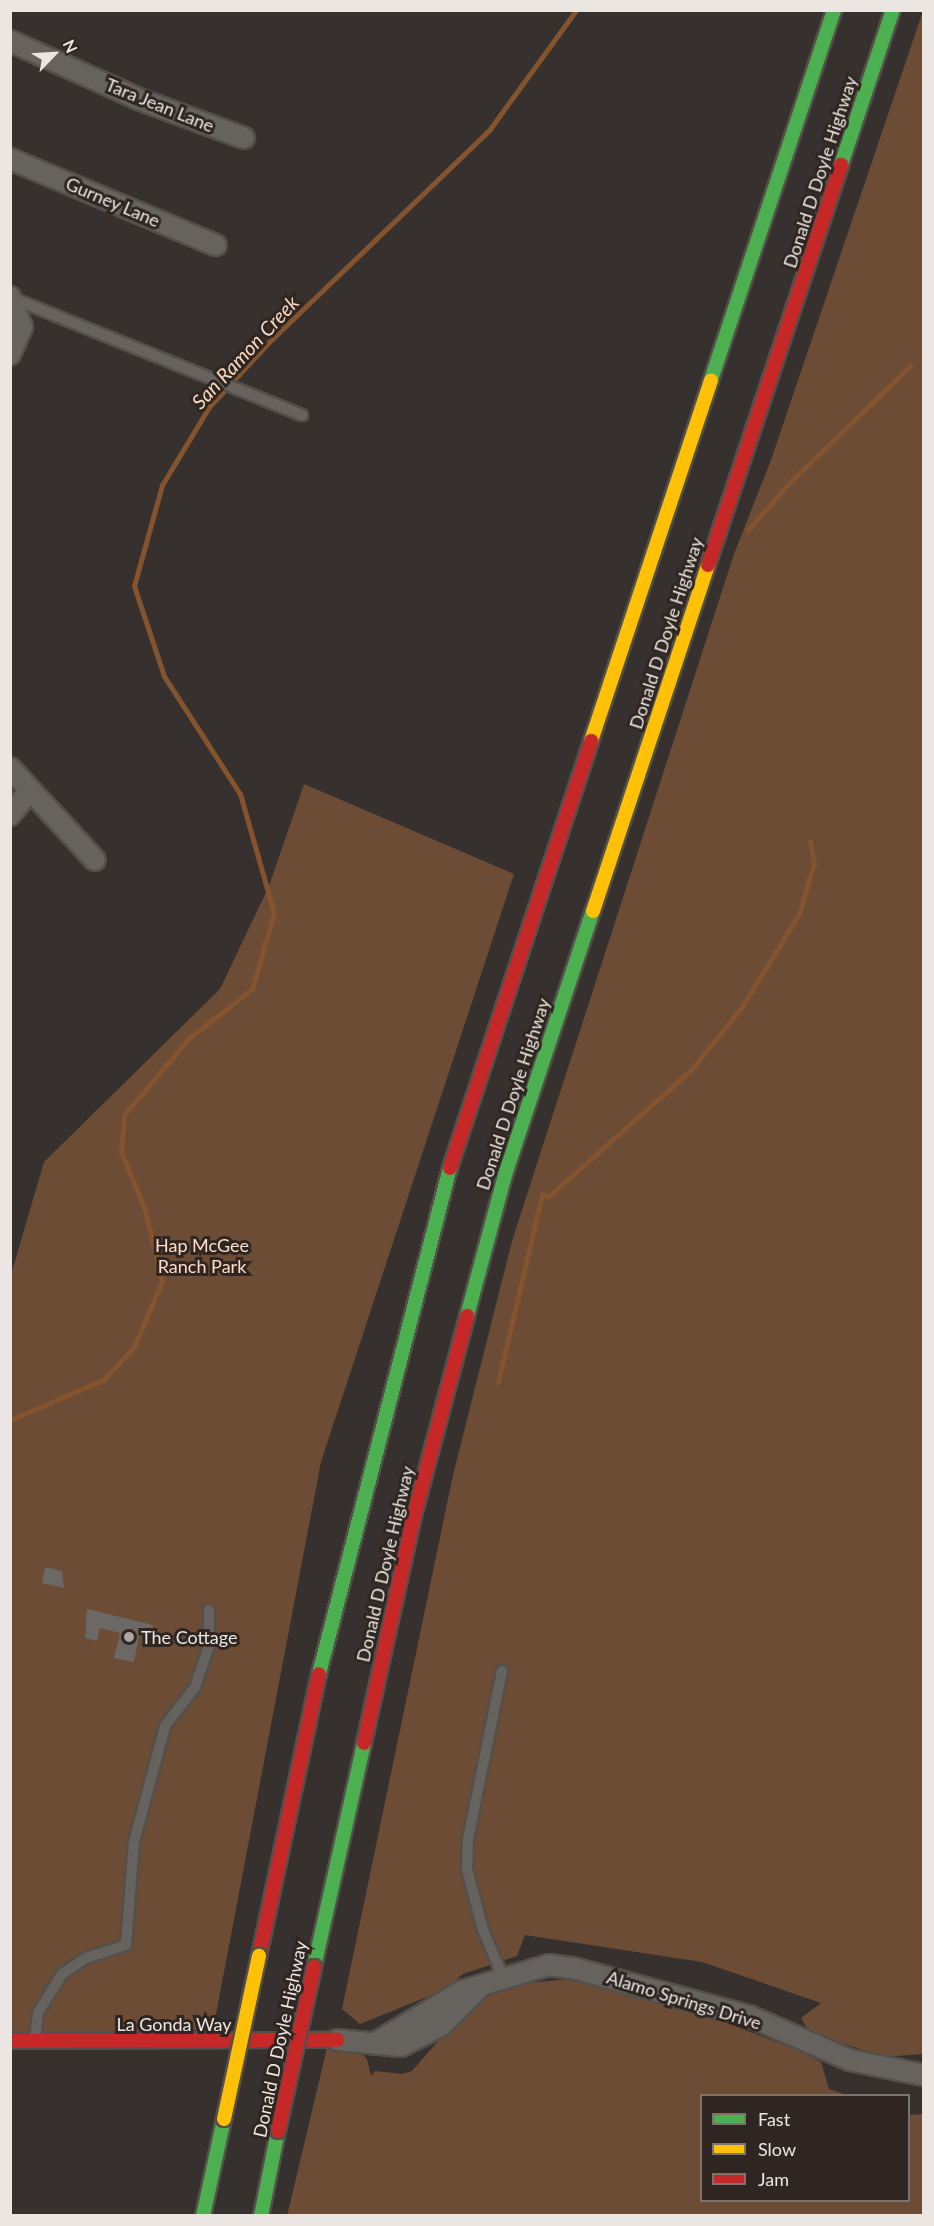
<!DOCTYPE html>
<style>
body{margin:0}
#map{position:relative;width:934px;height:2226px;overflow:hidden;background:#36312e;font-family:Lato,sans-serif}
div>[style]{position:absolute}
.green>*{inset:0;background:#6c4c35}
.stream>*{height:5px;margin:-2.5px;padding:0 2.5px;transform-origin:2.5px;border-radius:2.5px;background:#85542e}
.building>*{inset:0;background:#6c6865}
.roads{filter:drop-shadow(2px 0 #534f4b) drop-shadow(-2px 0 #534f4b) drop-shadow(0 2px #534f4b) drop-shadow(0 -2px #534f4b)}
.lane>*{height:10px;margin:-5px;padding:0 5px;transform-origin:5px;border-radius:5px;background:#66635f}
.street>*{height:20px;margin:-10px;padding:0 10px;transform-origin:10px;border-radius:10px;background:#66635f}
.fast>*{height:14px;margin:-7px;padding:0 7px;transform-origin:7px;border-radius:7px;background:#4caf50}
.slow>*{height:14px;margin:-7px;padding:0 7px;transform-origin:7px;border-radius:7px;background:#ffc107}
.jam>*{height:14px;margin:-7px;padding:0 7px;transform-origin:7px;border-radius:7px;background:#c62828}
.bridges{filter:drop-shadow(2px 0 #534f4b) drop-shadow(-2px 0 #534f4b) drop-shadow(0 2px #534f4b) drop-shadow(0 -2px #534f4b)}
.slow-bridge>*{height:14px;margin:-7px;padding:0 7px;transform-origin:7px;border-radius:7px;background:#ffc107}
.jam-bridge>*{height:14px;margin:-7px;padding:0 7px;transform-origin:7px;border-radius:7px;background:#c62828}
.dots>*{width:16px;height:16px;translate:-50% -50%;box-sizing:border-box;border:3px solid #2f2621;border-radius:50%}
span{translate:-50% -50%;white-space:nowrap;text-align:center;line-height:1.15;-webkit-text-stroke:6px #2f2621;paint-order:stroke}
.street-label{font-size:18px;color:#ece6e2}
.park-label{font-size:18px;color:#fddbc5}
.poi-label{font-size:18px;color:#ece6e2}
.left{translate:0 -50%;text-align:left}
.water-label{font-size:20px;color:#f9d8c1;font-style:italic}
.frame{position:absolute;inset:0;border:12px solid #ece6e2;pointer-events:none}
.legend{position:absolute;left:700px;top:2094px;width:210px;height:108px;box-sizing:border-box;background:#2f2621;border:2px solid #7b736e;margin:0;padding:8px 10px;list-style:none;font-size:18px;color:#ece6e2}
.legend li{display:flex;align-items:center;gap:12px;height:30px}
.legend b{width:30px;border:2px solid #7b736e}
.north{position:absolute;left:24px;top:24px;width:60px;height:60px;-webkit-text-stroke:4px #2f2621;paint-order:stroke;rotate:65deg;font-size:16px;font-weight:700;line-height:24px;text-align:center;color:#ece6e2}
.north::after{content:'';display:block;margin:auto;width:21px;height:27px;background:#ece6e2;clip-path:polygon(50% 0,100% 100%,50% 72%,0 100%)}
</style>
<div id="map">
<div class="green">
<div style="clip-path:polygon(923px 11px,923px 2054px,884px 2057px,809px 2032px,801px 2018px,821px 2003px,702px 1962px,525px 1935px,517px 1956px,463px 1974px,444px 1990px,360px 2024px,342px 2009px,453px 1475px,512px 1241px,734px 554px,771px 460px)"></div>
<div style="clip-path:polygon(304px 784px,514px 874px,321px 1462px,213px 2030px,11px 2033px,10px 1278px,44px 1162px,220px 989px,269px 886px)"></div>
<div style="clip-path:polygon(569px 1979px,722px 2021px,797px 2050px,821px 2062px,829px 2089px,847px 2095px,702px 2096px,702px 2200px,908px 2200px,909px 2115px,923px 2114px,923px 2215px,287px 2216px,327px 2048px,357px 2049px,367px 2059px,371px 2076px,375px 2071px,402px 2074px,412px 2071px,465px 2010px,492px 1994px,518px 1984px)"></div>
</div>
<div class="stream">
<div style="left:748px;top:530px;width:62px;rotate:-48.9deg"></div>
<div style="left:789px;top:483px;width:168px;rotate:-44deg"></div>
<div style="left:498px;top:1382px;width:192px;rotate:-76.8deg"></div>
<div style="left:542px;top:1195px;width:7px;rotate:8deg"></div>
<div style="left:549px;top:1196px;width:190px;rotate:-41.6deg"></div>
<div style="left:691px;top:1070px;width:80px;rotate:-51.1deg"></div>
<div style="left:741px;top:1008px;width:110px;rotate:-58.3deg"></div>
<div style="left:799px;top:914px;width:53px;rotate:-73.6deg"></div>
<div style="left:814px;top:863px;width:22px;rotate:-100deg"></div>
<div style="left:10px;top:1420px;width:101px;rotate:-23.3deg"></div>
<div style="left:103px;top:1380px;width:45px;rotate:-46.8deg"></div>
<div style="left:134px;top:1347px;width:72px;rotate:-67deg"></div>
<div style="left:162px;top:1281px;width:76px;rotate:-103.7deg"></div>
<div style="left:144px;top:1207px;width:60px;rotate:-112.7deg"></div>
<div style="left:121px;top:1152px;width:37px;rotate:-85deg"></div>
<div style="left:124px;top:1115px;width:101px;rotate:-49.8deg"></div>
<div style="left:189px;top:1038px;width:80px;rotate:-37.9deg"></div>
<div style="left:252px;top:989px;width:79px;rotate:-73.9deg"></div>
<div style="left:274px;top:913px;width:124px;rotate:-105.9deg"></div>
<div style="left:240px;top:794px;width:140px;rotate:-122.8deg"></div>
<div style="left:164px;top:676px;width:95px;rotate:-108.4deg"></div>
<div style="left:134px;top:586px;width:105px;rotate:-74.5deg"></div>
<div style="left:162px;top:485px;width:91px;rotate:-58.9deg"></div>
<div style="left:209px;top:407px;width:88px;rotate:-47.3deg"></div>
<div style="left:269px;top:342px;width:307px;rotate:-43.9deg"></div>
<div style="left:490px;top:129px;width:147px;rotate:-54.1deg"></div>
</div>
<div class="building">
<div style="clip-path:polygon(45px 1567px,62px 1571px,64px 1588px,42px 1583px)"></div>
<div style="clip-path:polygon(87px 1609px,153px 1625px,150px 1638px,139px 1636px,134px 1662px,114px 1658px,120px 1633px,100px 1628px,97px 1641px,85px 1638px)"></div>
</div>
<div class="roads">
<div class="lane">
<div style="left:12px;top:298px;width:313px;rotate:22deg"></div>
<div style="left:502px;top:1671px;width:171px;rotate:101.4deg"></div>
<div style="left:468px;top:1839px;width:30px;rotate:92deg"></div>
<div style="left:467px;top:1869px;width:63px;rotate:75.3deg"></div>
<div style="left:483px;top:1930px;width:51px;rotate:66.9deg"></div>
<div style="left:35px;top:2040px;width:27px;rotate:-84deg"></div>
<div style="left:38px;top:2013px;width:46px;rotate:-58.4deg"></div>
<div style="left:62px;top:1974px;width:29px;rotate:-34deg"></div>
<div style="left:86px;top:1958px;width:42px;rotate:-18deg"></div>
<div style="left:126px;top:1945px;width:103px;rotate:-85.6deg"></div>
<div style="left:134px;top:1842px;width:120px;rotate:-75deg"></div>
<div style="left:165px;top:1726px;width:49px;rotate:-52.4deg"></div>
<div style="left:195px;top:1687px;width:43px;rotate:-71.1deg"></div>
<div style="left:209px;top:1646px;width:36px;rotate:-90deg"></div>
</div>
<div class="street">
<div style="left:10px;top:41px;width:138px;rotate:24.3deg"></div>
<div style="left:136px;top:98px;width:115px;rotate:20.3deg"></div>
<div style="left:10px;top:159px;width:223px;rotate:22.7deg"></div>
<div style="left:10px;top:297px;width:32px;rotate:68deg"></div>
<div style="left:22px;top:327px;width:30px;rotate:114deg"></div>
<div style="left:10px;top:768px;width:125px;rotate:47.3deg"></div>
<div style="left:10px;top:815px;width:32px;rotate:-51deg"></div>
<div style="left:337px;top:2040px;width:64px;rotate:5.4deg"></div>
<div style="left:401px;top:2046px;width:46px;rotate:-27.1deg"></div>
<div style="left:442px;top:2025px;width:51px;rotate:-45deg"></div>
<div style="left:377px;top:2042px;width:99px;rotate:-31deg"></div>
<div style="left:462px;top:1991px;width:91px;rotate:-16.6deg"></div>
<div style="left:549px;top:1965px;width:27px;rotate:8deg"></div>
<div style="left:576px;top:1969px;width:181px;rotate:15.3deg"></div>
<div style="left:751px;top:2017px;width:108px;rotate:23.5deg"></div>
<div style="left:850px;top:2060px;width:76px;rotate:11.5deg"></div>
</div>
<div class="fast">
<div style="left:841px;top:165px;width:163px;rotate:-71.5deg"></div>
<div style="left:711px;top:380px;width:390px;rotate:-71.6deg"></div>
<div style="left:467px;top:1316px;width:146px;rotate:-74.9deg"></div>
<div style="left:505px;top:1175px;width:278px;rotate:-71.6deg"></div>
<div style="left:319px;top:1674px;width:523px;rotate:-75.49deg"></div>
<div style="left:314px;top:1967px;width:230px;rotate:-77.4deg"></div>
<div style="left:203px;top:2216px;width:99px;rotate:-77.8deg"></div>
<div style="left:261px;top:2216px;width:87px;rotate:-78.7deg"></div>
</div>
<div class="slow">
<div style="left:591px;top:741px;width:380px;rotate:-71.6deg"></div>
<div style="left:593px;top:911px;width:365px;rotate:-71.6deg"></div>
</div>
<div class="jam">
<div style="left:708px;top:565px;width:422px;rotate:-71.6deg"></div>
<div style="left:450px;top:1168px;width:450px;rotate:-71.7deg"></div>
<div style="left:364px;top:1743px;width:237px;rotate:-77.6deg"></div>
<div style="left:415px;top:1512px;width:203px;rotate:-75.1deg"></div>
<div style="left:259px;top:1956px;width:288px;rotate:-78deg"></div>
<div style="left:10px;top:2041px;width:327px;rotate:-0.2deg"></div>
</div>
</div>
<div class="bridges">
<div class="slow-bridge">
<div style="left:224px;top:2119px;width:167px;rotate:-77.9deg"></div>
</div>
<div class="jam-bridge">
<div style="left:278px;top:2131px;width:168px;rotate:-77.6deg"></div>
</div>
</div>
<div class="dots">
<div style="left:129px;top:1637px;background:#aca7a3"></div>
</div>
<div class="street-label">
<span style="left:160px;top:105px;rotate:22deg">Tara Jean Lane</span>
<span style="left:820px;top:172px;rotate:-72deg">Donald D Doyle Highway</span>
<span style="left:113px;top:202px;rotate:23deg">Gurney Lane</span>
<span style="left:666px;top:633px;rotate:-72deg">Donald D Doyle Highway</span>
<span style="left:513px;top:1094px;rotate:-72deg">Donald D Doyle Highway</span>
<span style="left:385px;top:1564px;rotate:-77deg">Donald D Doyle Highway</span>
<span style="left:684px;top:2000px;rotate:17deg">Alamo Springs Drive</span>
<span style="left:174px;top:2024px">La Gonda Way</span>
<span style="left:280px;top:2039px;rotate:-78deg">Donald D Doyle Highway</span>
</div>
<div class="park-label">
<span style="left:202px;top:1256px">Hap McGee<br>Ranch Park</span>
</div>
<div class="poi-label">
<span class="left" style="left:141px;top:1637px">The Cottage</span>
</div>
<div class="water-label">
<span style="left:245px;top:352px;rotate:-47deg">San Ramon Creek</span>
</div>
<div class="frame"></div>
<ul class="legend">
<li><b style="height:8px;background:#4caf50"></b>Fast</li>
<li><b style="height:8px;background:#ffc107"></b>Slow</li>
<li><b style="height:8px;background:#c62828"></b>Jam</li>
</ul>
<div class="north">N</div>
</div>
